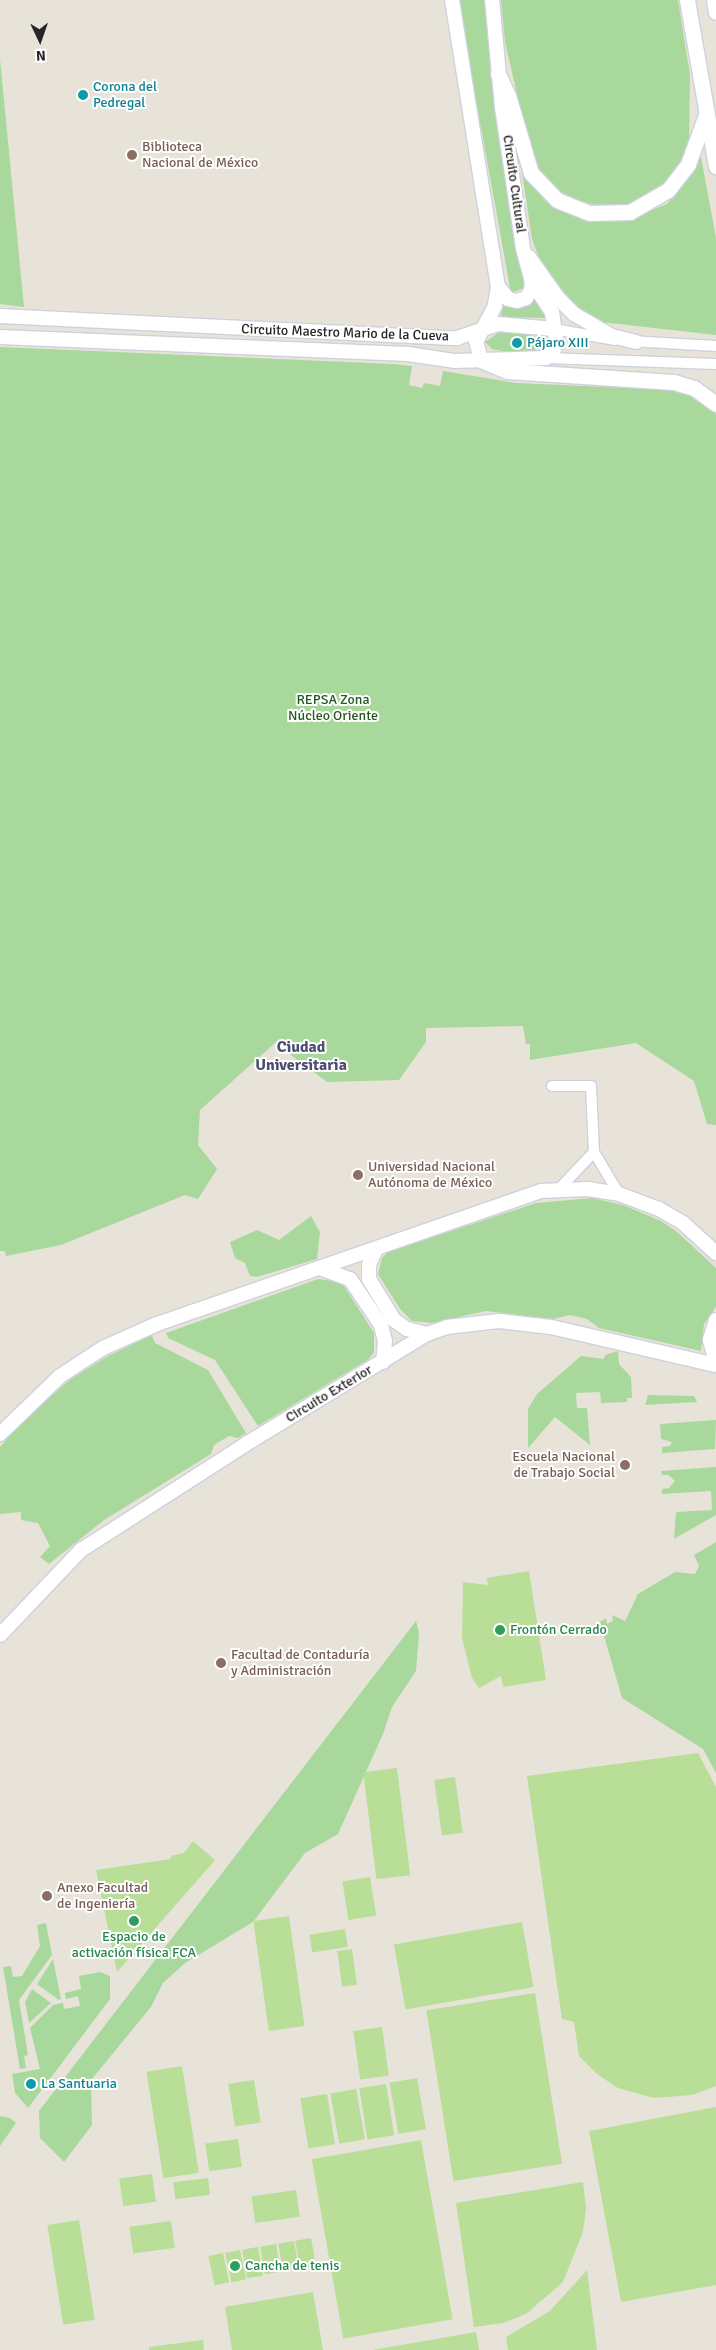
<!DOCTYPE html>
<meta charset="utf-8">
<style>
body{margin:0}
#map{position:relative;width:716px;height:2350px;overflow:hidden;background:#e7e3d9;font-family:Signika,sans-serif}
div>[style]{position:absolute}
.green>*{inset:0;background:#a9d89c}
.pitch>*{inset:0;background:#b8de98;transform-origin:0 0}
.roads{filter:drop-shadow(1px 0 #cfd0de) drop-shadow(-1px 0 #cfd0de) drop-shadow(0 1px #cfd0de) drop-shadow(0 -1px #cfd0de)}
.minor>*{height:10px;margin:-5px;padding:0 5px;transform-origin:5px;border-radius:5px;background:#fff}
.tertiary>*{height:14px;margin:-7px;padding:0 7px;transform-origin:7px;border-radius:7px;background:#fff}
.secondary>*{height:15px;margin:-7.5px;padding:0 7.5px;transform-origin:7.5px;border-radius:7.5px;background:#fff}
.dots>*{width:14px;height:14px;translate:-50% -50%;box-sizing:border-box;border:2px solid #fff;border-radius:50%}
span{translate:-50% -50%;white-space:nowrap;text-align:center;line-height:1.15;-webkit-text-stroke:4px #fff;paint-order:stroke}
.culture-label{font-size:14px;color:#0d838f}
.left{translate:0 -50%;text-align:left}
.education-label{font-size:14px;color:#785e54}
.right{translate:-100% -50%;text-align:right}
.street-label{font-size:14px;color:#262626}
.park-label{font-size:14px;color:#265921}
.leisure-label{font-size:14px;color:#27864d}
.quarter-label{font-size:16px;color:#4d4f71;font-weight:700}
.north{position:absolute;left:15px;top:15px;width:50px;height:50px;-webkit-text-stroke:4px #fff;paint-order:stroke;rotate:177deg;font-size:14px;font-weight:700;line-height:20px;text-align:center;color:#262626}
.north::after{content:'';display:block;margin:auto;width:18px;height:22px;background:#262626;clip-path:polygon(50% 0,100% 100%,50% 72%,0 100%)}
</style>
<div id="map">
<div class="green">
<div style="clip-path:polygon(458px 0,485px 0,524px 288px,511px 293px)"></div>
<div style="clip-path:polygon(501px 0,678px 0,690px 75px,689px 142px,679px 167px,663px 190px,628px 207px,596px 205px,567px 198px,542px 177px,528px 142px,505px 42px)"></div>
<div style="clip-path:polygon(0 59px,24px 307px,0 304px)"></div>
<div style="clip-path:polygon(701px 157px,716px 238px,716px 335px,601px 322px,567px 301px,545px 274px,532px 239px,520px 159px,544px 200px,587px 222px,626px 220px,667px 204px)"></div>
<div style="clip-path:polygon(534px 297px,548px 318px,500px 317px,504px 305px,517px 308px)"></div>
<div style="clip-path:polygon(518px 332px,539px 338px,542px 347px,526px 353px,512px 353px,492px 349px,485px 342px,498px 333px)"></div>
<div style="clip-path:polygon(0 347px,393px 364px,412px 366px,409px 385px,422px 388px,424px 383px,440px 386px,443px 371px,516px 383px,675px 390px,701px 401px,716px 414px,716px 1125px,707px 1124px,694px 1081px,636px 1043px,530px 1060px,530px 1044px,526px 1044px,523px 1026px,426px 1028px,426px 1042px,399px 1080px,327px 1082px,275px 1043px,200px 1110px,198px 1145px,217px 1169px,198px 1199px,185px 1195px,61px 1245px,6px 1256px,5px 1251px,0 1251px)"></div>
<div style="clip-path:polygon(592px 1198px,623px 1205px,661px 1221px,676px 1231px,716px 1268px,716px 1307px,704px 1324px,701px 1351px,599px 1328px,587px 1319px,570px 1315px,553px 1319px,486px 1311px,432px 1323px,412px 1321px,400px 1309px,378px 1274px,382px 1258px,388px 1252px,536px 1203px)"></div>
<div style="clip-path:polygon(311px 1216px,320px 1232px,317px 1259px,257px 1277px,250px 1276px,245px 1263px,235px 1258px,230px 1242px,257px 1230px,279px 1240px)"></div>
<div style="clip-path:polygon(318px 1279px,336px 1281px,344px 1286px,374px 1333px,374px 1352px,369px 1359px,258px 1426px,215px 1360px,168px 1338px,166px 1333px)"></div>
<div style="clip-path:polygon(152px 1335px,155px 1343px,208px 1370px,246px 1433px,238px 1438px,229px 1436px,214px 1445px,211px 1454px,104px 1520px,49px 1564px,40px 1557px,50px 1546px,38px 1523px,21px 1520px,21px 1512px,0 1514px,0 1447px,22px 1421px,71px 1379px,106px 1357px)"></div>
<div style="clip-path:polygon(618px 1351px,619px 1364px,631px 1377px,632px 1398px,627px 1398px,627px 1402px,601px 1403px,600px 1392px,576px 1393px,577px 1408px,587px 1408px,590px 1445px,555px 1417px,528px 1448px,528px 1409px,537px 1394px,581px 1356px,604px 1359px,605px 1355px)"></div>
<div style="clip-path:polygon(648px 1395px,694px 1396px,697px 1402px,645px 1405px)"></div>
<div style="clip-path:polygon(716px 1420px,715px 1449px,662px 1453px,662px 1447px,670px 1446px,672px 1442px,661px 1439px,660px 1424px)"></div>
<div style="clip-path:polygon(716px 1467px,716px 1515px,674px 1539px,676px 1512px,712px 1510px,711px 1491px,662px 1494px,662px 1489px,669px 1488px,675px 1481px,668px 1475px,662px 1475px,661px 1471px)"></div>
<div style="clip-path:polygon(716px 1542px,716px 1773px,703px 1749px,622px 1698px,600px 1622px,606px 1618px,607px 1624px,613px 1621px,612px 1615px,625px 1621px,638px 1594px,675px 1572px,695px 1574px,699px 1566px,694px 1555px)"></div>
<div style="clip-path:polygon(416px 1621px,419px 1633px,416px 1671px,392px 1707px,383px 1734px,338px 1834px,305px 1853px,253px 1922px,185px 1963px,163px 1983px,151px 2007px,91px 2080px,92px 2125px,64px 2162px,40px 2138px,39px 2111px)"></div>
<div style="clip-path:polygon(46px 1923px,52px 1955px,19px 2000px,28px 2055px,24px 2056px,26px 2068px,20px 2069px,3px 1967px,11px 1966px,13px 1977px,22px 1976px,40px 1946px,37px 1925px)"></div>
<div style="clip-path:polygon(53px 1959px,61px 1999px,59px 2000px,37px 1984px)"></div>
<div style="clip-path:polygon(100px 1972px,110px 1976px,110px 1999px,28px 2108px,15px 2093px,12px 2074px,40px 2069px,30px 2028px,53px 2005px,63px 2003px,64px 2009px,80px 2006px,78px 1996px,66px 1999px,65px 1993px,81px 1989px,79px 1976px)"></div>
<div style="clip-path:polygon(32px 1989px,51px 2003px,29px 2023px,25px 2002px)"></div>
<div style="clip-path:polygon(0 2116px,10px 2118px,16px 2123px,0 2146px)"></div>
</div>
<div class="pitch">
<div style="clip-path:polygon(529px 1571px,546px 1680px,503px 1687px,501px 1676px,479px 1688px,472px 1678px,462px 1638px,463px 1582px,488px 1585px,487px 1578px)"></div>
<div style="clip-path:polygon(698px 1753px,716px 1787px,716px 2086px,692px 2095px,654px 2098px,618px 2088px,597px 2074px,579px 2056px,574px 2022px,562px 2019px,527px 1776px)"></div>
<div style="left:397px;top:1768px;width:108px;height:34px;rotate:83deg"></div>
<div style="left:455px;top:1777px;width:56px;height:21px;rotate:82deg"></div>
<div style="clip-path:polygon(193px 1841px,215px 1860px,117px 1972px,96px 1870px,171px 1859px,171px 1856px,184px 1853px)"></div>
<div style="left:370px;top:1877px;width:39px;height:28px;rotate:81deg"></div>
<div style="left:289px;top:1916px;width:111px;height:36px;rotate:82deg"></div>
<div style="left:522px;top:1922px;width:66px;height:130px;rotate:80deg"></div>
<div style="left:345px;top:1929px;width:18px;height:36px;rotate:81deg"></div>
<div style="left:352px;top:1949px;width:36px;height:15px;rotate:82deg"></div>
<div style="left:535px;top:1993px;width:173px;height:110px;rotate:81deg"></div>
<div style="left:382px;top:2027px;width:49px;height:29px;rotate:82deg"></div>
<div style="left:182px;top:2066px;width:108px;height:36px;rotate:81deg"></div>
<div style="left:417px;top:2078px;width:52px;height:28px;rotate:80deg"></div>
<div style="left:254px;top:2080px;width:43px;height:26px;rotate:81deg"></div>
<div style="left:386px;top:2084px;width:52px;height:27px;rotate:81deg"></div>
<div style="left:356px;top:2089px;width:51px;height:26px;rotate:80deg"></div>
<div style="left:327px;top:2094px;width:51px;height:27px;rotate:81deg"></div>
<div style="clip-path:polygon(716px 2107px,716px 2285px,621px 2302px,589px 2131px)"></div>
<div style="left:238px;top:2139px;width:28px;height:33px;rotate:82deg"></div>
<div style="left:421px;top:2140px;width:182px;height:111px;rotate:80deg"></div>
<div style="left:152px;top:2174px;width:28px;height:33px;rotate:82deg"></div>
<div style="left:208px;top:2178px;width:17px;height:35px;rotate:83deg"></div>
<div style="clip-path:polygon(583px 2182px,586px 2208px,583px 2232px,563px 2282px,526px 2314px,503px 2323px,474px 2327px,456px 2203px)"></div>
<div style="left:296px;top:2190px;width:27px;height:45px;rotate:82deg"></div>
<div style="left:79px;top:2220px;width:101px;height:32px;rotate:81deg"></div>
<div style="left:171px;top:2221px;width:27px;height:42px;rotate:82deg"></div>
<div style="left:311px;top:2238px;width:29px;height:16px;rotate:80deg"></div>
<div style="left:294px;top:2241px;width:28px;height:16px;rotate:80deg"></div>
<div style="left:276px;top:2244px;width:28px;height:16px;rotate:80deg"></div>
<div style="left:258px;top:2247px;width:29px;height:16px;rotate:80deg"></div>
<div style="left:240px;top:2250px;width:30px;height:15px;rotate:78deg"></div>
<div style="left:223px;top:2253px;width:30px;height:15px;rotate:78deg"></div>
<div style="clip-path:polygon(587px 2270px,597px 2350px,508px 2350px,506px 2337px,550px 2311px)"></div>
<div style="clip-path:polygon(313px 2292px,323px 2350px,232px 2350px,225px 2307px)"></div>
<div style="clip-path:polygon(476px 2332px,479px 2350px,373px 2350px)"></div>
<div style="clip-path:polygon(203px 2340px,204px 2350px,149px 2350px,149px 2347px)"></div>
</div>
<div class="roads">
<div class="minor">
<div style="left:554px;top:329px;width:62px;rotate:10.2deg"></div>
<div style="left:630px;top:341px;width:86px;rotate:3.3deg"></div>
<div style="left:546px;top:358px;width:170px;rotate:2deg"></div>
<div style="left:552px;top:1086px;width:39px"></div>
<div style="left:591px;top:1086px;width:66px;rotate:87.4deg"></div>
<div style="left:594px;top:1152px;width:49px;rotate:59.2deg"></div>
<div style="left:558px;top:1190px;width:52px;rotate:-46.5deg"></div>
</div>
<div class="tertiary">
<div style="left:452px;top:0;width:290px;rotate:80.9deg"></div>
<div style="left:498px;top:286px;width:20px;rotate:99deg"></div>
<div style="left:495px;top:306px;width:40px;rotate:118deg"></div>
<div style="left:476px;top:341px;width:20px;rotate:75deg"></div>
<div style="left:529px;top:257px;width:50px;rotate:54.7deg"></div>
<div style="left:558px;top:298px;width:23px;rotate:45deg"></div>
<div style="left:574px;top:314px;width:44px;rotate:30.1deg"></div>
<div style="left:612px;top:336px;width:25px;rotate:14deg"></div>
<div style="left:498px;top:286px;width:16px;rotate:52deg"></div>
<div style="left:508px;top:299px;width:9px;rotate:13deg"></div>
<div style="left:517px;top:301px;width:9px;rotate:-18deg"></div>
<div style="left:526px;top:298px;width:9px;rotate:-54deg"></div>
<div style="left:531px;top:291px;width:9px;rotate:-84deg"></div>
<div style="left:0;top:316px;width:458px;rotate:2.8deg"></div>
<div style="left:457px;top:338px;width:43px;rotate:-18.9deg"></div>
<div style="left:498px;top:324px;width:56px;rotate:5.1deg"></div>
<div style="left:0;top:337px;width:408px;rotate:2.4deg"></div>
<div style="left:408px;top:354px;width:48px;rotate:8.5deg"></div>
<div style="left:455px;top:361px;width:91px;rotate:-1.9deg"></div>
<div style="left:546px;top:358px;width:11px;rotate:-45deg"></div>
<div style="left:554px;top:350px;width:10px;rotate:-79deg"></div>
<div style="left:556px;top:340px;width:28px;rotate:-98deg"></div>
<div style="left:552px;top:312px;width:36px;rotate:-124deg"></div>
<div style="left:532px;top:282px;width:35px;rotate:-105deg"></div>
<div style="left:523px;top:248px;width:143px;rotate:-98.5deg"></div>
<div style="left:502px;top:107px;width:107px;rotate:-95.3deg"></div>
<div style="left:376px;top:1249px;width:17px;rotate:114deg"></div>
<div style="left:369px;top:1265px;width:14px;rotate:90deg"></div>
<div style="left:369px;top:1279px;width:48px;rotate:58.6deg"></div>
<div style="left:394px;top:1320px;width:16px;rotate:35deg"></div>
<div style="left:407px;top:1329px;width:21px;rotate:14deg"></div>
<div style="left:322px;top:1269px;width:30px;rotate:20deg"></div>
<div style="left:350px;top:1279px;width:55px;rotate:56deg"></div>
<div style="left:381px;top:1325px;width:16px;rotate:76deg"></div>
<div style="left:385px;top:1341px;width:21px;rotate:95deg"></div>
<div style="left:716px;top:1320px;width:21px;rotate:107deg"></div>
<div style="left:710px;top:1340px;width:24px;rotate:75deg"></div>
<div style="left:0;top:1434px;width:83px;rotate:-44deg"></div>
<div style="left:60px;top:1376px;width:51px;rotate:-33.1deg"></div>
<div style="left:103px;top:1348px;width:59px;rotate:-24deg"></div>
<div style="left:157px;top:1324px;width:406px;rotate:-19.1deg"></div>
<div style="left:541px;top:1191px;width:47px;rotate:-2.4deg"></div>
<div style="left:588px;top:1189px;width:31px;rotate:9deg"></div>
<div style="left:619px;top:1194px;width:43px;rotate:20.6deg"></div>
<div style="left:659px;top:1209px;width:28px;rotate:30deg"></div>
<div style="left:683px;top:1223px;width:45px;rotate:42.3deg"></div>
<div style="left:0;top:1635px;width:117px;rotate:-46.4deg"></div>
<div style="left:81px;top:1550px;width:196px;rotate:-32.7deg"></div>
<div style="left:246px;top:1444px;width:212px;rotate:-31.3deg"></div>
<div style="left:427px;top:1334px;width:21px;rotate:-19deg"></div>
<div style="left:447px;top:1327px;width:52px;rotate:-6.6deg"></div>
<div style="left:499px;top:1321px;width:52px;rotate:6.6deg"></div>
<div style="left:551px;top:1327px;width:169px;rotate:13deg"></div>
</div>
<div class="secondary">
<div style="left:687px;top:0;width:169px;rotate:80.1deg"></div>
<div style="left:714px;top:0;width:12px;rotate:81deg"></div>
<div style="left:498px;top:74px;width:23px;rotate:65deg"></div>
<div style="left:508px;top:95px;width:81px;rotate:73.6deg"></div>
<div style="left:531px;top:173px;width:37px;rotate:46deg"></div>
<div style="left:557px;top:200px;width:35px;rotate:22deg"></div>
<div style="left:590px;top:213px;width:40px;rotate:-1.4deg"></div>
<div style="left:630px;top:212px;width:44px;rotate:-30.1deg"></div>
<div style="left:668px;top:190px;width:33px;rotate:-52deg"></div>
<div style="left:688px;top:164px;width:55px;rotate:-69.9deg"></div>
<div style="left:481px;top:360px;width:28px;rotate:23deg"></div>
<div style="left:507px;top:371px;width:167px;rotate:3.8deg"></div>
<div style="left:674px;top:382px;width:21px;rotate:17deg"></div>
<div style="left:694px;top:388px;width:27px;rotate:36deg"></div>
</div>
</div>
<div class="dots">
<div style="left:83px;top:95px;background:#0f9aa8"></div>
<div style="left:132px;top:155px;background:#8d6e63"></div>
<div style="left:517px;top:343px;background:#0f9aa8"></div>
<div style="left:358px;top:1175px;background:#8d6e63"></div>
<div style="left:625px;top:1465px;background:#8d6e63"></div>
<div style="left:500px;top:1630px;background:#2e9e5b"></div>
<div style="left:221px;top:1663px;background:#8d6e63"></div>
<div style="left:47px;top:1896px;background:#8d6e63"></div>
<div style="left:134px;top:1921px;background:#2e9e5b"></div>
<div style="left:31px;top:2084px;background:#0f9aa8"></div>
<div style="left:235px;top:2266px;background:#2e9e5b"></div>
</div>
<div class="culture-label">
<span class="left" style="left:93px;top:95px">Corona del<br>Pedregal</span>
<span class="left" style="left:527px;top:343px">Pájaro XIII</span>
<span class="left" style="left:41px;top:2084px">La Santuaria</span>
</div>
<div class="education-label">
<span class="left" style="left:142px;top:155px">Biblioteca<br>Nacional de México</span>
<span class="left" style="left:368px;top:1175px">Universidad Nacional<br>Autónoma de México</span>
<span class="right" style="left:615px;top:1465px">Escuela Nacional<br>de Trabajo Social</span>
<span class="left" style="left:231px;top:1663px">Facultad de Contaduría<br>y Administración</span>
<span class="left" style="left:57px;top:1896px">Anexo Facultad<br>de Ingeniería</span>
</div>
<div class="street-label">
<span style="left:514px;top:184px;rotate:82deg">Circuito Cultural</span>
<span style="left:345px;top:333px;rotate:2deg">Circuito Maestro Mario de la Cueva</span>
<span style="left:329px;top:1394px;rotate:-31deg">Circuito Exterior</span>
</div>
<div class="park-label">
<span style="left:333px;top:708px">REPSA Zona<br>Núcleo Oriente</span>
</div>
<div class="leisure-label">
<span class="left" style="left:510px;top:1630px">Frontón Cerrado</span>
<span style="left:134px;top:1945px">Espacio de<br>activación física FCA</span>
<span class="left" style="left:245px;top:2266px">Cancha de tenis</span>
</div>
<div class="quarter-label">
<span style="left:301px;top:1056px">Ciudad<br>Universitaria</span>
</div>
<div class="north">N</div>
</div>
